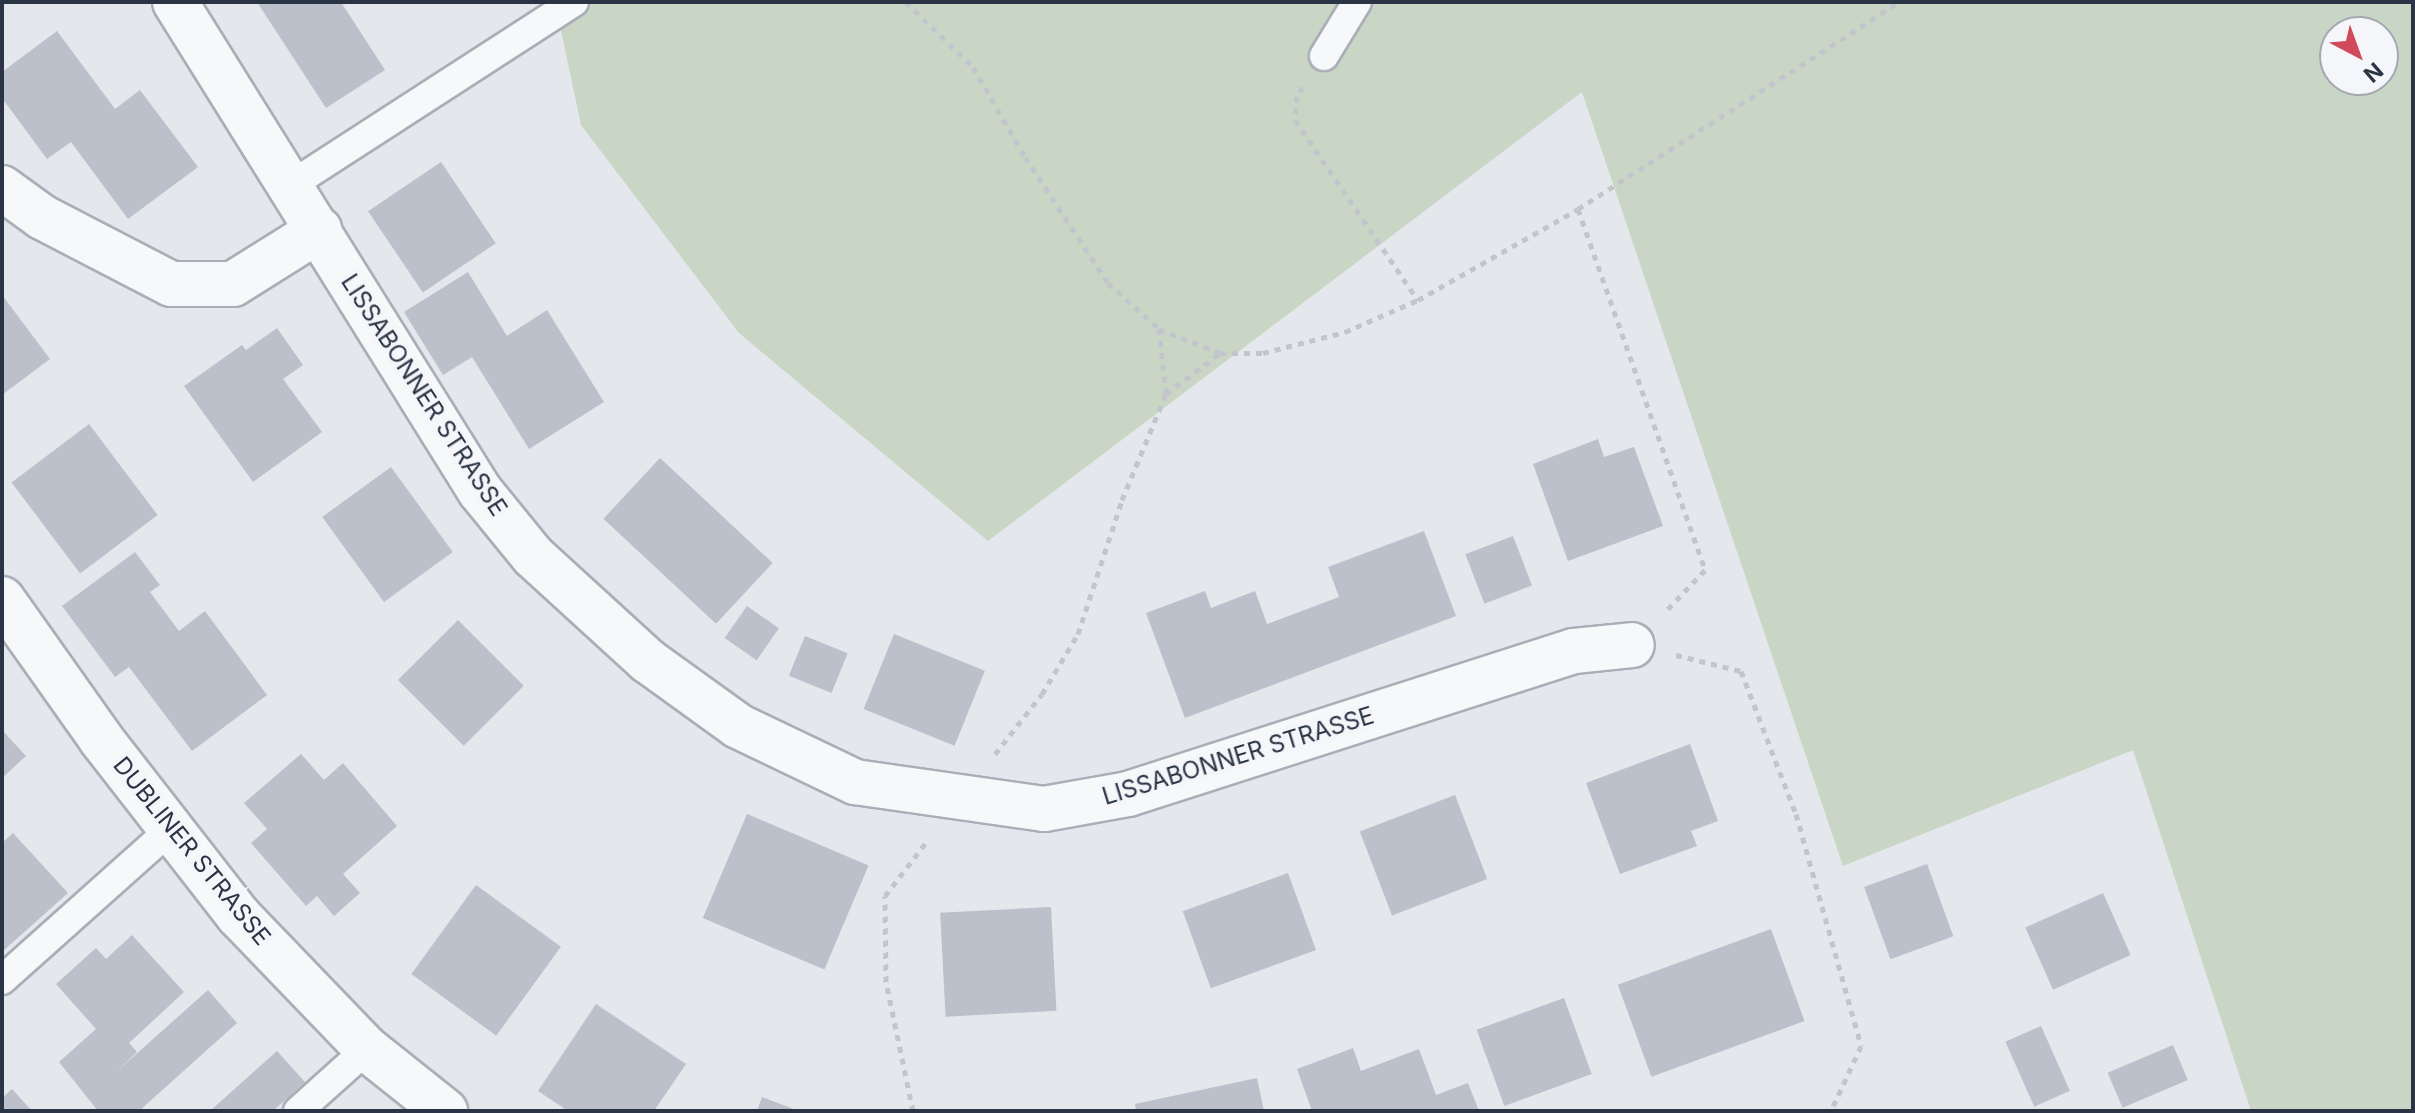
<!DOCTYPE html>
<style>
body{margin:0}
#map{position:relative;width:2415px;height:1113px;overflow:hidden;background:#e4e7ec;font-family:Inter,sans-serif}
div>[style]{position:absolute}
.green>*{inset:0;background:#c9d6c5}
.building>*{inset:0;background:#bbc0ca;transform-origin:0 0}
.path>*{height:5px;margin-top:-2.5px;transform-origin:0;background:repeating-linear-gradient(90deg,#c2c5cb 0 6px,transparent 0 12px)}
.roads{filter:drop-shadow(2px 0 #a9aeb7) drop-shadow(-2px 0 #a9aeb7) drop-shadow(0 2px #a9aeb7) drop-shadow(0 -2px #a9aeb7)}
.lane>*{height:28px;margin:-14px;padding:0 14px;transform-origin:14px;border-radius:14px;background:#f7f8fa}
.street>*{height:44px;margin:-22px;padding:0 22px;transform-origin:22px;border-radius:22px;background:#f7f8fa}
span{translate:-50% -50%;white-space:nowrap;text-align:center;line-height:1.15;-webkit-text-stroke:8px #f4f6f9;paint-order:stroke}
.street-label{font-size:24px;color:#2b3445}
.frame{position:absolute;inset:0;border:4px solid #2b3445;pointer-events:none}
.north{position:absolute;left:2319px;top:16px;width:80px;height:80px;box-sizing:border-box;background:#f4f6f9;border:2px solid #a4a8b1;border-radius:50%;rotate:139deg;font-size:22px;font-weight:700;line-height:32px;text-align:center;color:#2b3445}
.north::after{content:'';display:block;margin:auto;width:28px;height:36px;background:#d1495b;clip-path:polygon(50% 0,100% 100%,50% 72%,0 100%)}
</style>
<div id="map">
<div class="green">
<div style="clip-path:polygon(evenodd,555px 2px,2413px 2px,2413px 1111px,2251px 1111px,2133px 750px,1843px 866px,1582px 92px,988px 541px,739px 333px,581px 125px,555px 2px,2335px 32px,2383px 32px,2383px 80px,2335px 80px,2335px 32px)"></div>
</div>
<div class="building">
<div style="clip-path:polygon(257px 2px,341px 2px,385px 70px,326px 108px)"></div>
<div style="clip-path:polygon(57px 31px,115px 109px,140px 90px,198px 167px,128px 219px,71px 142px,47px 159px,2px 98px,2px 72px)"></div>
<div style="left:441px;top:162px;width:98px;height:88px;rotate:56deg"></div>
<div style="clip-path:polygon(468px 272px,507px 336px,547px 310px,604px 402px,529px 449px,472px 357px,443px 375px,404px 312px)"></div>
<div style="clip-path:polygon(2px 295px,50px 359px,2px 395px)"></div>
<div style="clip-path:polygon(277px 328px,303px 365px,283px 379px,322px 432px,253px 482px,184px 386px,242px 345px,246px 350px)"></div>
<div style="left:89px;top:424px;width:114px;height:97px;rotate:53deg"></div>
<div style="clip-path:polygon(1598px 439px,1604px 457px,1634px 447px,1663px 526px,1568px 561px,1533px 464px)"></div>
<div style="left:660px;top:458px;width:154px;height:83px;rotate:43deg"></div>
<div style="left:391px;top:467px;width:105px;height:85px;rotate:54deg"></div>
<div style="clip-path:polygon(1424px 531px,1456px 616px,1185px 718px,1146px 613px,1205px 591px,1211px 608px,1255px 591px,1267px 624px,1339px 597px,1328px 567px)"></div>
<div style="left:1513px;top:536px;width:53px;height:51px;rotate:69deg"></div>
<div style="clip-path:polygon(135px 552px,160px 585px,150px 592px,179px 631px,205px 611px,267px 695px,192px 751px,129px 667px,115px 677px,62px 606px)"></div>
<div style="left:747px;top:606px;width:39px;height:39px;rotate:35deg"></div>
<div style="left:458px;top:620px;width:93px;height:85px;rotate:45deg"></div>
<div style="left:894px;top:634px;width:98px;height:81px;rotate:22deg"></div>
<div style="left:805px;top:636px;width:46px;height:43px;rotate:22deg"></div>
<div style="clip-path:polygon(2px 730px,26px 756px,2px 778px)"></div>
<div style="clip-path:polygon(1690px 744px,1718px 821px,1691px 831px,1697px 846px,1620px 874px,1586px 783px)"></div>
<div style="clip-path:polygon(301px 754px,324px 780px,343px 763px,397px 826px,343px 874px,360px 893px,334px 916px,317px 896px,306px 906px,251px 843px,267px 829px,244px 803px)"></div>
<div style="left:1455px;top:795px;width:90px;height:102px;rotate:69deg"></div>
<div style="left:747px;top:814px;width:132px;height:113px;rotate:23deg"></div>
<div style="clip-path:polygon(13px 833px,68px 893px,2px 952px,2px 843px)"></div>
<div style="left:1927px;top:864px;width:77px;height:67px;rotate:70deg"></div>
<div style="left:1288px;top:873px;width:82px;height:112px;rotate:70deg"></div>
<div style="left:476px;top:885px;width:105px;height:110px;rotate:36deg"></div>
<div style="left:2103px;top:893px;width:68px;height:85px;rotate:66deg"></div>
<div style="left:1051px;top:907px;width:104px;height:111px;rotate:87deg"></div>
<div style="left:1771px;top:929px;width:98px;height:163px;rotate:70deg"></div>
<div style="clip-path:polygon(132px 935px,184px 992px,129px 1043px,137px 1052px,116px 1072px,208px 990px,237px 1023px,139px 1111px,98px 1111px,59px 1062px,96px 1029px,56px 984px,96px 948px,106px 959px)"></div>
<div style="left:1564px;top:998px;width:81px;height:93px;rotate:70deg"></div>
<div style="clip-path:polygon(596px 1004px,686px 1064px,654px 1111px,568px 1111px,538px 1091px)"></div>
<div style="left:2041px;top:1026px;width:71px;height:39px;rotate:66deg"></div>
<div style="left:2173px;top:1045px;width:38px;height:71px;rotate:67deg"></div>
<div style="clip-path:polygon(1353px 1048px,1361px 1071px,1419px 1049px,1436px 1095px,1468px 1083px,1479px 1111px,1312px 1111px,1297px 1069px)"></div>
<div style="clip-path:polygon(277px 1051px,305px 1082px,273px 1111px,210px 1111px)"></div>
<div style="clip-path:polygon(1257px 1078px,1264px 1111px,1136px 1111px,1135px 1104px)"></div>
<div style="clip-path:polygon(12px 1089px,32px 1111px,2px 1111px,2px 1098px)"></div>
<div style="clip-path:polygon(762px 1097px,799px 1111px,757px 1111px)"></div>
</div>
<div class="path">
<div style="left:906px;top:2px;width:93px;rotate:44.1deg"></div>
<div style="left:973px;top:67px;width:104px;rotate:60deg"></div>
<div style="left:1025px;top:157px;width:151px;rotate:56.6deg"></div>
<div style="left:1108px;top:283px;width:69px;rotate:42deg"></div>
<div style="left:1159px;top:329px;width:66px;rotate:21.5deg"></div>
<div style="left:1220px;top:353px;width:43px"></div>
<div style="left:1263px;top:353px;width:85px;rotate:-14.4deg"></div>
<div style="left:1345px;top:332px;width:80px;rotate:-23.7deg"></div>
<div style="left:1418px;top:300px;width:184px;rotate:-29.6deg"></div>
<div style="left:1578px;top:209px;width:382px;rotate:-32.8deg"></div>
<div style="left:1303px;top:87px;width:11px;rotate:124deg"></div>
<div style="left:1297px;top:96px;width:24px;rotate:95deg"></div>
<div style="left:1295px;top:120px;width:218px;rotate:55.7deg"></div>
<div style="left:1578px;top:209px;width:383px;rotate:70.6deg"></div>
<div style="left:1705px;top:570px;width:59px;rotate:133.6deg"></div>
<div style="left:1166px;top:394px;width:68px;rotate:-37.2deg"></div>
<div style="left:1676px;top:655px;width:67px;rotate:13.8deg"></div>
<div style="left:1741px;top:671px;width:153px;rotate:69deg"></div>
<div style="left:1796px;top:814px;width:241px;rotate:74.3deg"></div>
<div style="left:1861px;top:1046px;width:72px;rotate:114.8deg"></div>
<div style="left:995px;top:754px;width:76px;rotate:-51.9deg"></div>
<div style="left:1042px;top:694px;width:70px;rotate:-59deg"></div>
<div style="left:1078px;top:634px;width:141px;rotate:-71.8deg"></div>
<div style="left:1122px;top:500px;width:115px;rotate:-67.5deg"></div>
<div style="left:1166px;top:394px;width:65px;rotate:-96.1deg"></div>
<div style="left:913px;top:1111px;width:132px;rotate:-101.8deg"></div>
<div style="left:886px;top:982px;width:86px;rotate:-90.7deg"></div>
<div style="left:885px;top:896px;width:69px;rotate:-52.6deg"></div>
</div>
<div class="roads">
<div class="lane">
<div style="left:1324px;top:56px;width:63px;rotate:-58.6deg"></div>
<div style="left:291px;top:185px;width:337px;rotate:-32.9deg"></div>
<div style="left:2px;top:980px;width:225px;rotate:-41.8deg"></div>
<div style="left:298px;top:1111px;width:93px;rotate:-41.9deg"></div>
</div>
<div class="street">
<div style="left:175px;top:2px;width:576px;rotate:58.05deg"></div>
<div style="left:480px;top:491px;width:84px;rotate:50.8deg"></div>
<div style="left:533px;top:556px;width:156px;rotate:42.4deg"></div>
<div style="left:648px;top:661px;width:111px;rotate:35.8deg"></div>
<div style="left:738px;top:726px;width:130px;rotate:25.6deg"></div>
<div style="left:855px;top:782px;width:191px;rotate:8.1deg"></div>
<div style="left:1044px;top:809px;width:85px;rotate:-10.1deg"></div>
<div style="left:1128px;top:794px;width:468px;rotate:-17.8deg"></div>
<div style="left:1574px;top:651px;width:58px;rotate:-5.9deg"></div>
<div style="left:2px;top:188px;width:49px;rotate:35.9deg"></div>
<div style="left:42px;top:217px;width:145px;rotate:27.4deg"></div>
<div style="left:171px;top:284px;width:62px"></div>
<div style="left:233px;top:284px;width:102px;rotate:-32.1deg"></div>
<div style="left:2px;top:599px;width:171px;rotate:54.7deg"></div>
<div style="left:101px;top:739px;width:224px;rotate:52.1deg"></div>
<div style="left:239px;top:916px;width:185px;rotate:46.1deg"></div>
<div style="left:367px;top:1049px;width:100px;rotate:38.5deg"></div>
</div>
</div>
<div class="street-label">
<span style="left:424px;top:395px;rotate:57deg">LISSABONNER STRASSE</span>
<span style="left:1238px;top:756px;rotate:-17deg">LISSABONNER STRASSE</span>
<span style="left:192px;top:851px;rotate:51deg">DUBLINER STRASSE</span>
</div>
<div class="frame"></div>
<div class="north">N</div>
</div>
